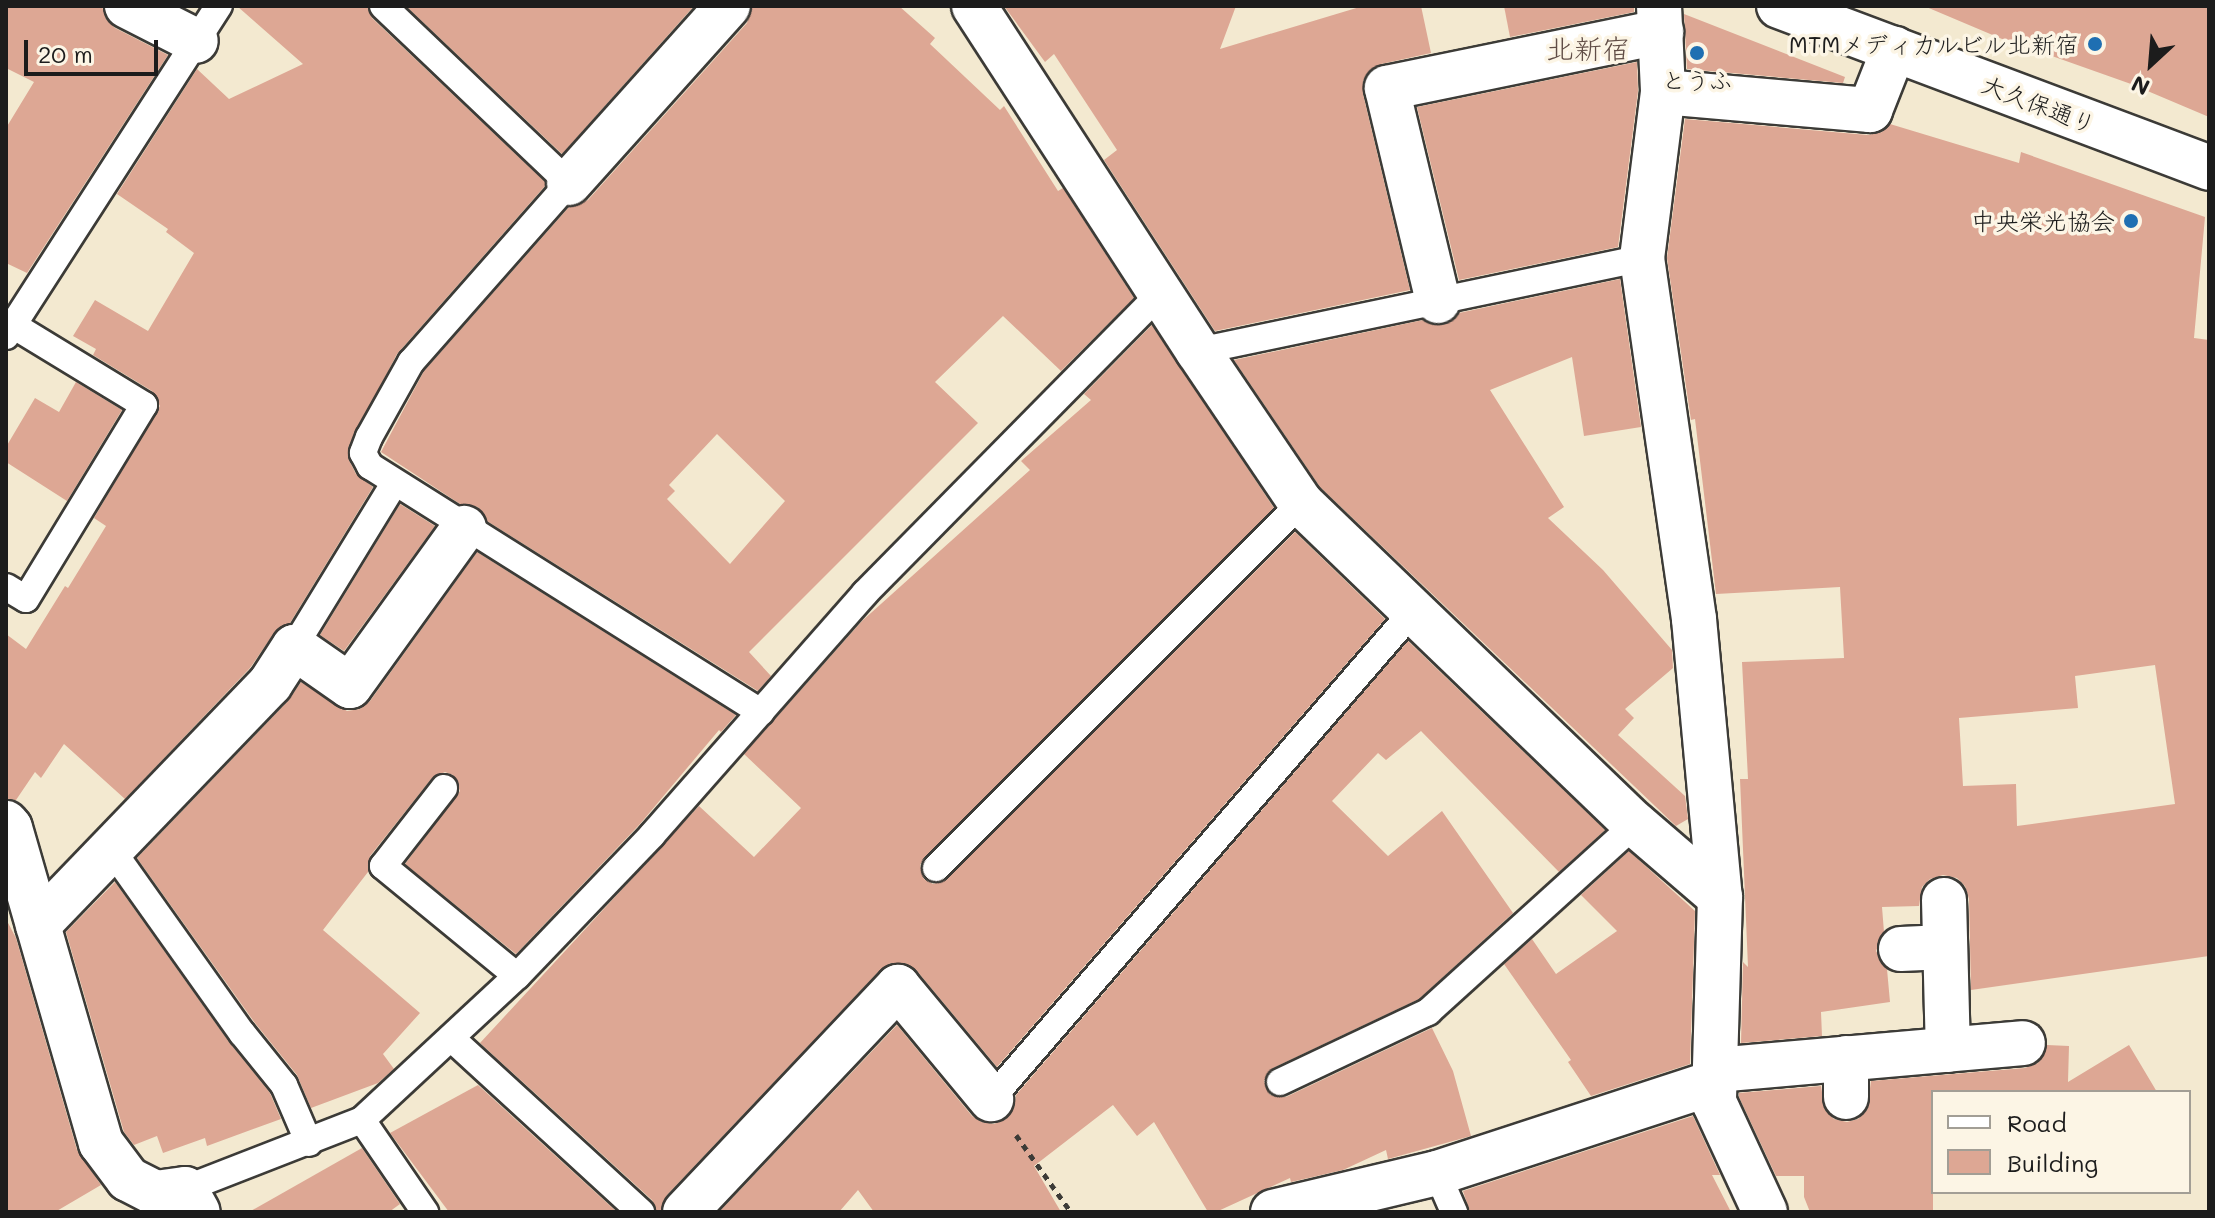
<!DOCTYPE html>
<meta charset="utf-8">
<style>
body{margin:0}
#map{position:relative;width:2215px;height:1218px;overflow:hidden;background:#f3e9d0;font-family:Mali,"Klee One",sans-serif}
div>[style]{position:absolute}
.building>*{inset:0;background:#dda794}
.path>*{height:5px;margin-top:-2.5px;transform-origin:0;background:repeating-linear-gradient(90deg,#3c3b37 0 6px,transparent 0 12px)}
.roads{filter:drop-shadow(2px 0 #3c3b37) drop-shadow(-2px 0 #3c3b37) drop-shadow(0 2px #3c3b37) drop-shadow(0 -2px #3c3b37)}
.service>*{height:26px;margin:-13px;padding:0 13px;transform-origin:13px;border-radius:13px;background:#fff}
.minor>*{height:44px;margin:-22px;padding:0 22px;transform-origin:22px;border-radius:22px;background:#fff}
.secondary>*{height:44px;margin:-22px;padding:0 22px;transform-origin:22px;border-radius:22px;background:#fff}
.dots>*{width:22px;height:22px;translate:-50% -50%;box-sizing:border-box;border:4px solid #fcf5e5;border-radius:50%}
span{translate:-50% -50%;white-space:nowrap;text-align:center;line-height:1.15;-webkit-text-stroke:7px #fcf5e5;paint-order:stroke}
.poi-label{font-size:24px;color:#1c1c1c}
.right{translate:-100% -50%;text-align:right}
.street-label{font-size:24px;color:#1c1c1c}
.quarter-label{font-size:28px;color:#604d46}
.frame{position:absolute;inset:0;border:8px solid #1c1c1c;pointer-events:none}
.legend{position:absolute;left:1931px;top:1090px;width:260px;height:104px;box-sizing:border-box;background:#fcf5e5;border:2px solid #a29e95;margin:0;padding:10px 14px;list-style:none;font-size:24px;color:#1c1c1c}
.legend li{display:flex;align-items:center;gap:16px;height:40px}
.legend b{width:40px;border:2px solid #a29e95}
.north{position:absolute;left:2111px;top:24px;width:80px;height:80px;-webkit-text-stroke:6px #fcf5e5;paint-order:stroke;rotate:206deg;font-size:22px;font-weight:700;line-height:32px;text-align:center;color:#1c1c1c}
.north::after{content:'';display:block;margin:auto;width:28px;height:36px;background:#1c1c1c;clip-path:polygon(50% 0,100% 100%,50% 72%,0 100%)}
.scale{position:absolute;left:24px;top:40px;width:134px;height:36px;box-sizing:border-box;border:4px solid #1c1c1c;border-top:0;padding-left:10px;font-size:24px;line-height:28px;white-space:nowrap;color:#1c1c1c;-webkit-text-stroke:6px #fcf5e5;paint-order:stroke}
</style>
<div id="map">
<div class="building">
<div style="clip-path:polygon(6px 6px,102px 6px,106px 19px,115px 28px,168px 55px,27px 273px,6px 263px,6px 128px,34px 82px,6px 68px)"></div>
<div style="clip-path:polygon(237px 6px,367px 6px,372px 18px,545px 182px,545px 186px,397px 354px,348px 448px,349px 460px,356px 474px,373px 487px,290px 623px,274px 633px,250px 668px,125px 799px,64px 744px,41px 778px,35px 772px,16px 800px,6px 799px,6px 634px,26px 649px,65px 586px,68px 588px,106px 526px,94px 518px,160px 406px,152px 391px,93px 355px,96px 349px,73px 336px,95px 300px,148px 331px,194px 253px,166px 232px,168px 229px,117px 194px,197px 69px,229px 99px,303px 64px)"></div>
<div style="clip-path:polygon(406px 6px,694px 6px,562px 154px)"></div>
<div style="clip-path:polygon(evenodd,752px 6px,899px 6px,935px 38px,930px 44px,1000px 110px,1004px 106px,1058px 191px,1063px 188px,1134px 298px,1061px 371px,1003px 316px,935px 382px,978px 423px,749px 652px,771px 676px,758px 691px,487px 521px,478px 507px,460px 504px,381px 452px,424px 371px,569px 207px,588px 200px,747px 23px,752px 6px,717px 434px,785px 501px,730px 564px,667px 499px,675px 491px,669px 485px,717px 434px)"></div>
<div style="clip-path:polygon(1004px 6px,1236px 6px,1220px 49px,1363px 6px,1421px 6px,1431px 53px,1381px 64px,1370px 70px,1363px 81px,1363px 94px,1410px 290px,1215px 331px,1104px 160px,1117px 150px,1054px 54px,1045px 62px)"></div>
<div style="clip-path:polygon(1504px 6px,1634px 6px,1634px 12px,1510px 37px)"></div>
<div style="clip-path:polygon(1924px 6px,2209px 6px,2209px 117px,2131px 84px,2035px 50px,2035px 53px)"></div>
<div style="clip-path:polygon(1684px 14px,1845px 77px,1843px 83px,1687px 69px)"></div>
<div style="clip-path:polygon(1637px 62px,1638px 91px,1618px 247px,1459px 280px,1417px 107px)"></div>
<div style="clip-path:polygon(evenodd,1685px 119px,1868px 135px,1882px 132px,1890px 124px,2019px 163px,2021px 152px,2205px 217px,2194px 338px,2209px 340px,2209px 956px,1971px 990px,1969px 899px,1965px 886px,1957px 878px,1943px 875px,1930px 879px,1922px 887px,1919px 906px,1882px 907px,1884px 932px,1876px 951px,1887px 969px,1890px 1002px,1821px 1012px,1822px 1036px,1741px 1043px,1743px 962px,1748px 967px,1740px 779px,1748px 779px,1742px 662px,1844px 658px,1840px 587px,1716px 594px,1695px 419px,1691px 420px,1667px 258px,1685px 119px,2155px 665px,2175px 804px,2017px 826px,2016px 784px,1963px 786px,1959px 718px,2078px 708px,2075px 676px,2155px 665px)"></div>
<div style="clip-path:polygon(1620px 279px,1641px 427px,1584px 436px,1572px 357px,1490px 390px,1564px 507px,1548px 518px,1603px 570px,1672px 650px,1673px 668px,1625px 709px,1634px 718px,1618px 735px,1685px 796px,1688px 819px,1676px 826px,1320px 487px,1234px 360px,1423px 320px,1443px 325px,1459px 313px)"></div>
<div style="clip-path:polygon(1152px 325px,1274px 508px,925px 857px,920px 865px,924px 879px,933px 884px,947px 879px,1295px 532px,1385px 619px,997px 1067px,917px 971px,905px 963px,891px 963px,880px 970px,667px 1195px,661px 1212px,657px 1212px,652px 1200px,480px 1043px,699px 806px,754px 857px,801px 808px,744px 754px,862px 621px,1030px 470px,1021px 461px,1091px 400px,1084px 394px)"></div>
<div style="clip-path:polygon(76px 382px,122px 410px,67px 501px,6px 462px,6px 447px,35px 398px,59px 412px)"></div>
<div style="clip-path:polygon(400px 504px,435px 526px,344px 651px,320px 635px)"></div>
<div style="clip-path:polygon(477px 552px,736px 715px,721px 732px,719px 730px,640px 824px,516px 954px,405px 864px,460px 791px,453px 775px,445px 772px,432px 778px,370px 856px,368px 872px,323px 930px,420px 1013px,383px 1054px,394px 1069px,378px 1083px,311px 1108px,297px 1075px,255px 1023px,137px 858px,288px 701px,301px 682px,347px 711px,360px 709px,370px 701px)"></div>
<div style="clip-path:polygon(1408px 641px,1605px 830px,1559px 872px,1421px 731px,1386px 760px,1378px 753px,1332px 801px,1388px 856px,1442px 811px,1513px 913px,1419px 999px,1273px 1068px,1264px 1081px,1270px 1095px,1286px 1097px,1432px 1028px,1453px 1071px,1471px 1136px,1388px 1159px,1386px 1150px,1343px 1170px,1291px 1182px,1290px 1178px,1216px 1212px,1208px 1212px,1154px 1122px,1137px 1136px,1113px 1105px,1034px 1166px,1061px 1212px,874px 1212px,858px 1190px,839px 1212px,719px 1212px,897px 1025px,972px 1116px,982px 1122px,994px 1124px,1006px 1119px,1014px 1108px,1016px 1095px)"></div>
<div style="clip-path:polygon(1629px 851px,1695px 911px,1690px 1064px,1591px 1096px,1568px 1062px,1571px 1060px,1504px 964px,1532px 939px,1556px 974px,1617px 931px,1581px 895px)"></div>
<div style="clip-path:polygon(115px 882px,229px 1042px,270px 1093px,281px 1119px,207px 1146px,205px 1138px,163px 1153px,157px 1136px,134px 1145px,124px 1132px,66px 932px)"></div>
<div style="clip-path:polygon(6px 919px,16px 938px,77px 1150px,101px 1185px,55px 1212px,6px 1212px)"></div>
<div style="clip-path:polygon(2047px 1045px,2069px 1046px,2068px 1082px,2129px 1045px,2157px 1092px,1933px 1092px,1933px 1212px,1810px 1212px,1804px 1197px,1804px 1176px,1776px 1176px,1739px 1097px,1739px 1093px,1821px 1086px,1825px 1110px,1834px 1119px,1847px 1122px,1858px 1119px,1867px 1110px,1871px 1081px,2025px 1068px,2038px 1063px)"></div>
<div style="clip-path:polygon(478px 1085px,617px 1212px,449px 1212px,390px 1133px)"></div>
<div style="clip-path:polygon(1693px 1116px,1720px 1175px,1712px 1175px,1731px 1212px,1470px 1212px,1463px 1191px)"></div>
<div style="clip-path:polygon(362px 1148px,400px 1204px,389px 1212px,249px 1212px)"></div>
</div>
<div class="path">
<div style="left:1016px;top:1135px;width:95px;rotate:54.5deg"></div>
</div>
<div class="roads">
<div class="service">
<div style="left:383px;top:6px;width:257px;rotate:43.6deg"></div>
<div style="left:569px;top:183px;width:239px;rotate:131.4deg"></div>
<div style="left:411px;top:362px;width:86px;rotate:119.2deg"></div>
<div style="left:369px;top:437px;width:17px;rotate:111deg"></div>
<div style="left:363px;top:453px;width:15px;rotate:62deg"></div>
<div style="left:370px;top:466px;width:462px;rotate:32.2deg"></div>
<div style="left:6px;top:336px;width:393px;rotate:-57.2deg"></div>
<div style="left:1198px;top:351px;width:454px;rotate:-11.8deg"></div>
<div style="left:6px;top:587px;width:23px;rotate:31deg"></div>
<div style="left:26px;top:599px;width:227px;rotate:-58.7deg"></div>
<div style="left:144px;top:405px;width:153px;rotate:-148.6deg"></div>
<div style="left:294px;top:647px;width:191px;rotate:-58.5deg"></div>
<div style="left:444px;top:788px;width:99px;rotate:128deg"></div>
<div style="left:383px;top:866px;width:173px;rotate:39.4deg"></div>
<div style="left:111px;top:849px;width:226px;rotate:54.6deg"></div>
<div style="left:242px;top:1033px;width:67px;rotate:51.1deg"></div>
<div style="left:284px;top:1085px;width:63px;rotate:66.7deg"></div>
<div style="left:936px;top:868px;width:516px;rotate:-45deg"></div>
<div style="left:451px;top:1038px;width:258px;rotate:42.5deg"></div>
<div style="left:1280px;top:1082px;width:164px;rotate:-25.3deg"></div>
<div style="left:1428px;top:1012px;width:280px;rotate:-42.2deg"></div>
<div style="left:991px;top:1099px;width:647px;rotate:-49.14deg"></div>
<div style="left:362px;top:1120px;width:112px;rotate:55.6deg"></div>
<div style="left:1437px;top:1173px;width:43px;rotate:66.4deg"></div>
<div style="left:185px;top:1189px;width:190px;rotate:-21.3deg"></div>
<div style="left:362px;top:1120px;width:212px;rotate:-42.9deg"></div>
<div style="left:517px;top:976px;width:195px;rotate:-46.2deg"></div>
<div style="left:652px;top:835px;width:322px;rotate:-48.6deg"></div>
<div style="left:865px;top:593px;width:421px;rotate:-45.4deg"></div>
</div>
<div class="minor">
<div style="left:127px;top:6px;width:77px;rotate:26.9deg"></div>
<div style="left:974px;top:6px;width:411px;rotate:57deg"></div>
<div style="left:1198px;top:351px;width:184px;rotate:55.9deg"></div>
<div style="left:1301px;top:503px;width:463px;rotate:43.9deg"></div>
<div style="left:1635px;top:824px;width:112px;rotate:40.7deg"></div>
<div style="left:1659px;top:6px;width:86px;rotate:87.3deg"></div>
<div style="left:1663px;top:92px;width:167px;rotate:97.2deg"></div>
<div style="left:1642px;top:258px;width:365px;rotate:81.8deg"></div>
<div style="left:1694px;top:619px;width:279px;rotate:84.7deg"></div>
<div style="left:1720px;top:897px;width:205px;rotate:91.7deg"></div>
<div style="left:1714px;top:1102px;width:121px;rotate:65.1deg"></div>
<div style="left:1663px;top:92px;width:208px;rotate:5deg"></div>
<div style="left:1870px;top:110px;width:66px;rotate:-68.5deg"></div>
<div style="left:569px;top:183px;width:238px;rotate:-48.1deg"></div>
<div style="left:1438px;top:301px;width:219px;rotate:-103.5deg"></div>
<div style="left:1387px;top:88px;width:280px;rotate:-11.6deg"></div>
<div style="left:6px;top:823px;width:6px;rotate:51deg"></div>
<div style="left:10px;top:828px;width:328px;rotate:73.9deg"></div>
<div style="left:101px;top:1143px;width:45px;rotate:53.1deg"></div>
<div style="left:128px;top:1179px;width:31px;rotate:27deg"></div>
<div style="left:156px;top:1193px;width:29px;rotate:-8deg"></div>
<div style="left:185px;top:1189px;width:26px;rotate:61deg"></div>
<div style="left:1944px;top:900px;width:150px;rotate:88.5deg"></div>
<div style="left:38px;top:925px;width:335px;rotate:-46.1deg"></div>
<div style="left:270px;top:684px;width:44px;rotate:-57deg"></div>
<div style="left:294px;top:647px;width:68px;rotate:34.9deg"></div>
<div style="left:350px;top:686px;width:195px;rotate:-54.2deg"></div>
<div style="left:1901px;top:949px;width:44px;rotate:-2.6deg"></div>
<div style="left:1846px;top:1058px;width:39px;rotate:90deg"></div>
<div style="left:1716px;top:1070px;width:308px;rotate:-5deg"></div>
<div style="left:685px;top:1212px;width:310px;rotate:-46.6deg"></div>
<div style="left:898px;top:987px;width:146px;rotate:50.3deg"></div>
<div style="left:1273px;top:1212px;width:169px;rotate:-13.4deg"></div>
<div style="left:1437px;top:1173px;width:293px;rotate:-18.1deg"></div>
</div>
<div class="secondary">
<div style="left:1779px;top:6px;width:460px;rotate:20.6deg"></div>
</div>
</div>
<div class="dots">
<div style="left:2095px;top:44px;background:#1f6fb2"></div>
<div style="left:1697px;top:53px;background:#1f6fb2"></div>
<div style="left:2131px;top:221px;background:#1f6fb2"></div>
</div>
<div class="poi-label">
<span class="right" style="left:2079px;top:44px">MTMメディカルビル北新宿</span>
<span style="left:1697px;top:80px">とうふ</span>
<span class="right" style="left:2115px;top:221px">中央栄光協会</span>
</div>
<div class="street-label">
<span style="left:2039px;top:104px;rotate:21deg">大久保通り</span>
</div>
<div class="quarter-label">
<span style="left:1588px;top:48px">北新宿</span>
</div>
<div class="frame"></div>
<ul class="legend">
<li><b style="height:10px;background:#fff"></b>Road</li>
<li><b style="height:22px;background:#dda794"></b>Building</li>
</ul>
<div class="north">N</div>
<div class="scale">20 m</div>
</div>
